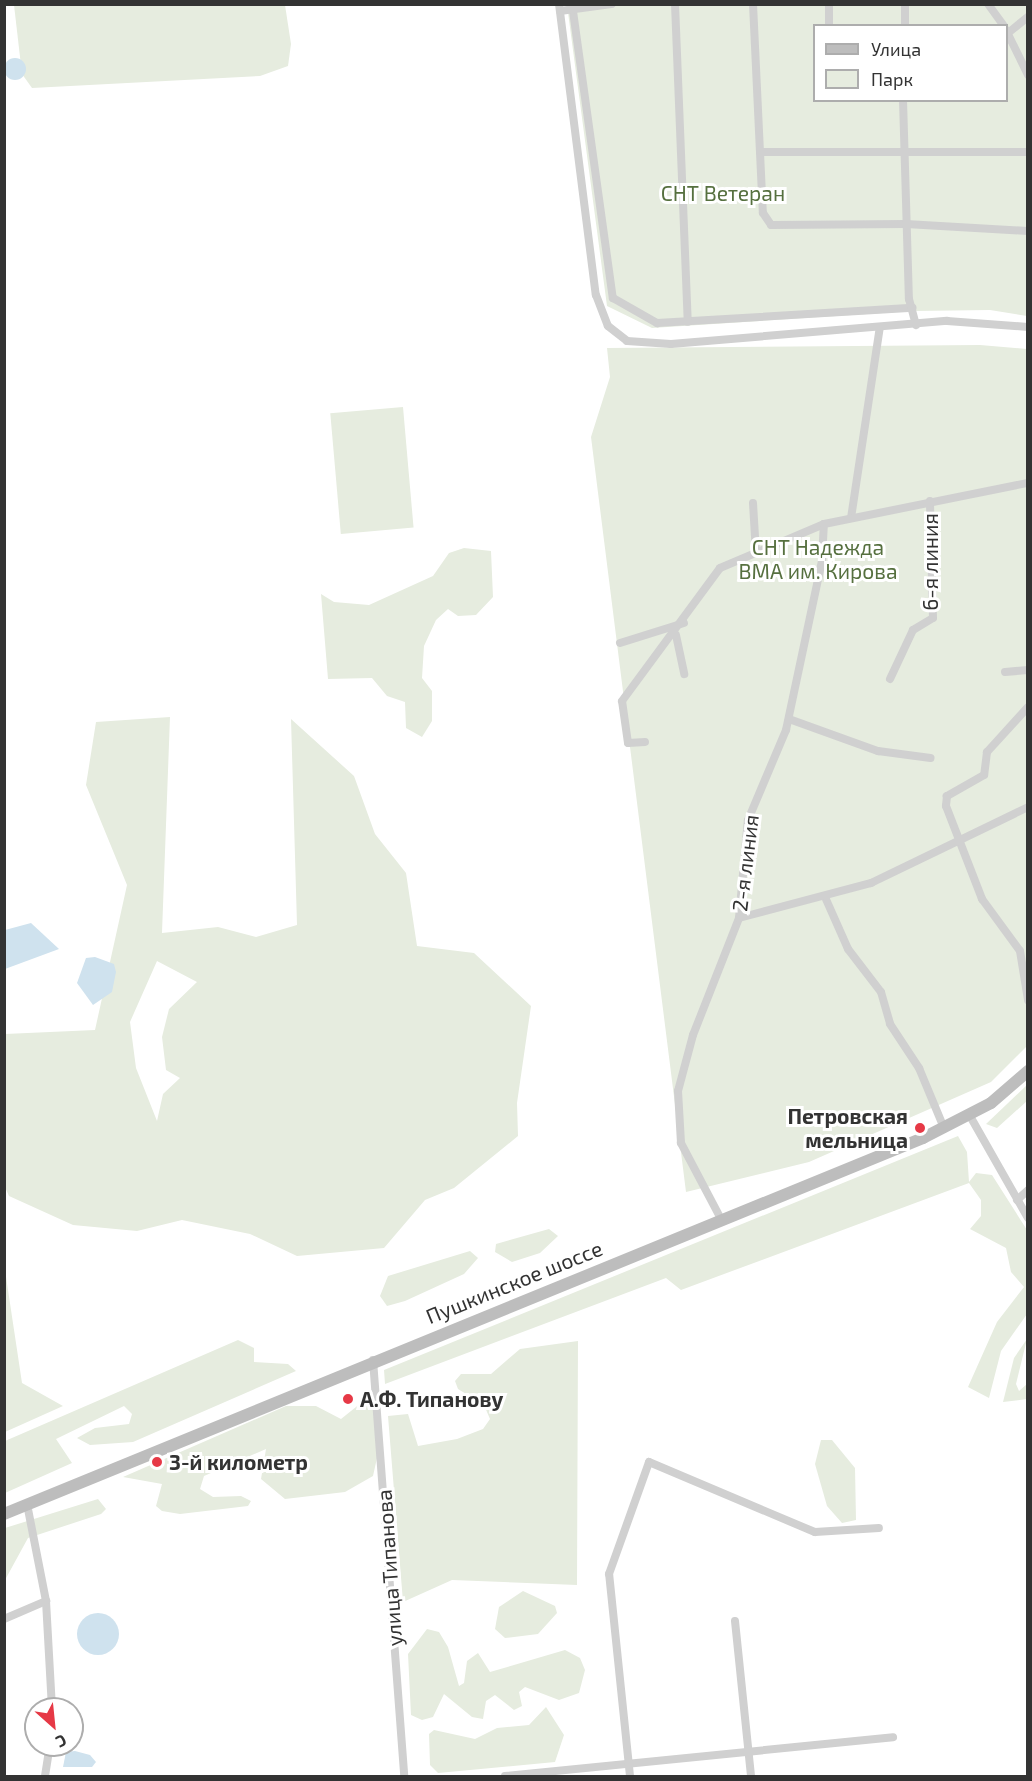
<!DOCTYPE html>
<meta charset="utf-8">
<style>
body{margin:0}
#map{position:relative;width:1032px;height:1781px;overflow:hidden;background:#fff;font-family:"Exo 2",sans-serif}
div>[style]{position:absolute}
.green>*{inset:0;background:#e6ecdf;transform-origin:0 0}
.water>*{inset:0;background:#cfe2ee}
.round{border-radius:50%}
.street>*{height:8px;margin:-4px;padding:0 4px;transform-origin:4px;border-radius:4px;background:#d0d0d0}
.secondary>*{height:12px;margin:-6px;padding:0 6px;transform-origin:6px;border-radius:6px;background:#bdbdbd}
.dots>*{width:16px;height:16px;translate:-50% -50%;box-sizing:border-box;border:3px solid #fff;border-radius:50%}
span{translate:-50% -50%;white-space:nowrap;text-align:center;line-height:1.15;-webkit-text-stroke:6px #fff;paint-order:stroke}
.park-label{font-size:21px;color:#56703f}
.street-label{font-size:21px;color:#333}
.poi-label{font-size:21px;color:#333;font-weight:700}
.right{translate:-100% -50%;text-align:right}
.left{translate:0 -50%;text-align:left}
.frame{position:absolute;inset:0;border:6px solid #333;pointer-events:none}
.legend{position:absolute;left:813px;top:24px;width:195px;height:78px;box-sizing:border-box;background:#fff;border:2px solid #adadad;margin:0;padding:8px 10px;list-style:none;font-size:18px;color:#333}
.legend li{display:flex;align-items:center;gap:12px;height:30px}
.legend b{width:30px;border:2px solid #adadad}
.north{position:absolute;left:24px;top:1697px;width:60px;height:60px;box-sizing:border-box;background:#fff;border:2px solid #adadad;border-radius:50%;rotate:153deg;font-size:16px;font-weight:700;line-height:24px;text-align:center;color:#333}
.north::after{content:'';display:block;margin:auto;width:21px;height:27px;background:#e63946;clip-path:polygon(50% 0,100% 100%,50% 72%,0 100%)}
</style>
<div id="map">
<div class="green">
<div style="clip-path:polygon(14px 5px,285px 5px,291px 44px,288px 66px,260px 76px,32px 88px,22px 74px)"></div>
<div style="clip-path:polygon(evenodd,567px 5px,1027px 5px,1027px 316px,990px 310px,914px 311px,652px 328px,607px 306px,567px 5px,814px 26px,1006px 26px,1006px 100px,814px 100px,814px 26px)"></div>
<div style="clip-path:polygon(980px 345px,1027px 349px,1027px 1046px,991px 1082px,809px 1162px,686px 1192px,591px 437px,610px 377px,607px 348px)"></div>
<div style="left:403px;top:407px;width:121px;height:73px;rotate:85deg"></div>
<div style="clip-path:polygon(464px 548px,491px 551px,493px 597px,476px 615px,458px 616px,448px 609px,436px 620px,424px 646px,422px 678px,432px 691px,432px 721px,422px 737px,406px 728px,405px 702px,387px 696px,372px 678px,328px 679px,321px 594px,334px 602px,369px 605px,433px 576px,449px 553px)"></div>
<div style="clip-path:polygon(evenodd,170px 717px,162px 933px,218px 927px,256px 937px,297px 925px,291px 719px,354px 776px,375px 834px,406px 873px,417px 946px,474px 953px,531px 1006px,517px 1103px,518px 1136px,454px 1188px,425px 1200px,384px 1248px,297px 1256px,250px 1234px,182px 1220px,137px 1231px,73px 1225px,9px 1196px,5px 1187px,5px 1034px,95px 1030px,127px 885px,86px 785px,96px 722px,170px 717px,157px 961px,197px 982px,169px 1009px,162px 1037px,166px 1070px,180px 1078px,163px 1094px,157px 1121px,136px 1068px,130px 1022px,157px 961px)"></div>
<div style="clip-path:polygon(1027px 1085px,1027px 1101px,997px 1128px,986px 1124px)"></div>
<div style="clip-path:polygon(958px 1136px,967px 1152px,969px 1182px,976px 1173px,992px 1175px,1027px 1230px,1027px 1314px,1001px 1351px,989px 1398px,968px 1387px,997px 1322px,1024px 1287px,1011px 1272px,1006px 1248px,970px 1229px,981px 1216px,981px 1200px,969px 1183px,681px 1290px,666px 1278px,385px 1384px,384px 1370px)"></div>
<div style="clip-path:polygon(549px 1229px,558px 1236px,540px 1253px,512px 1262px,495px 1252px,496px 1244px)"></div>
<div style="clip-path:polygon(470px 1251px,478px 1258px,464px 1274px,405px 1301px,387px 1306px,380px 1296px,388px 1276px)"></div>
<div style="clip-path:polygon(5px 1270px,22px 1383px,63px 1406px,5px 1432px)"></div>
<div style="clip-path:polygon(1027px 1339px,1016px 1384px,1019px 1391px,1027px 1384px,1027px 1399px,1003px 1402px,1014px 1358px)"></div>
<div style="clip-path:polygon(238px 1340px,254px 1348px,254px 1362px,288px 1364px,296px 1371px,133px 1442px,90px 1445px,77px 1438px,95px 1428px,129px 1424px,132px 1414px,124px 1406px,56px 1439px,72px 1463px,5px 1493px,5px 1441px)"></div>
<div style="clip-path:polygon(578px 1341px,577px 1585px,452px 1580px,403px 1602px,388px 1416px,408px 1414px,418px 1446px,457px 1439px,483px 1429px,490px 1419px,484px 1405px,458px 1389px,455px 1381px,461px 1374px,491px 1374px,520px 1349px)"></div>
<div style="clip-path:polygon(366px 1399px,377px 1411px,377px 1458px,373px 1476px,345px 1492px,285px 1499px,261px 1479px,266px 1449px,204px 1476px,200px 1489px,213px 1497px,241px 1496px,251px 1501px,248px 1506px,180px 1514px,162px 1511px,156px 1506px,162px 1484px,123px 1477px,286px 1406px,316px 1406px,341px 1419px)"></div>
<div style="clip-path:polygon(821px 1440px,832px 1440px,855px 1468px,856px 1520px,842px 1523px,827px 1506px,815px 1464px)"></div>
<div style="clip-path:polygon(98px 1499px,106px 1509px,101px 1514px,28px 1538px,5px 1580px,5px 1528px)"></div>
<div style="clip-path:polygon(523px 1591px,555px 1606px,557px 1613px,538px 1634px,505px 1638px,495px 1629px,499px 1607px)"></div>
<div style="clip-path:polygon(427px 1629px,439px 1632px,448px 1647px,459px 1686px,464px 1683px,467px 1661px,478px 1653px,490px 1672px,565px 1650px,580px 1658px,585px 1670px,579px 1693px,559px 1700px,525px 1687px,519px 1692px,522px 1706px,514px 1710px,495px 1695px,486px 1701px,483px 1719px,472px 1717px,444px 1694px,433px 1717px,422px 1720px,411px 1715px,408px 1654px)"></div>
<div style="clip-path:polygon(546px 1707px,564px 1735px,555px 1762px,438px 1773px,430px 1765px,429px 1734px,434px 1730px,475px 1739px,497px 1728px,529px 1725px)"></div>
</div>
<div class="water">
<div class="round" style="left:4px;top:58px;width:22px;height:22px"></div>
<div style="clip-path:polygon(31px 923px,59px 949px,5px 969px,5px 930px)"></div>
<div style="clip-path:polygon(95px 957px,114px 964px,116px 972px,112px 992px,93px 1005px,77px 983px,86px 958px)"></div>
<div class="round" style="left:77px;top:1613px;width:42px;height:42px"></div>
<div style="clip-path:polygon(75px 1751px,90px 1755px,96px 1762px,92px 1767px,63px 1767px,66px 1752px)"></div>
</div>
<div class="street">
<div style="left:559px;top:4px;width:293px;rotate:82.8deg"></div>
<div style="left:596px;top:295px;width:33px;rotate:69deg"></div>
<div style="left:608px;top:326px;width:24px;rotate:38deg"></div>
<div style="left:627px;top:341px;width:44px;rotate:3.9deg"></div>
<div style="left:671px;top:344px;width:277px;rotate:-4.8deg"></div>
<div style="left:947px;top:321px;width:81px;rotate:4.2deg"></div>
<div style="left:572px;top:4px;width:297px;rotate:82.1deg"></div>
<div style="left:613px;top:298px;width:51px;rotate:29.6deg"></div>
<div style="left:657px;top:323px;width:256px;rotate:-3.4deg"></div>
<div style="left:675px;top:4px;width:318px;rotate:87.7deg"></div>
<div style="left:753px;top:4px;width:209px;rotate:87.3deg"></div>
<div style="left:763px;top:213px;width:14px;rotate:56deg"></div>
<div style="left:771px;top:225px;width:135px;rotate:-0.4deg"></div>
<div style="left:906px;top:224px;width:122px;rotate:3.3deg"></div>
<div style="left:829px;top:4px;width:22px;rotate:90deg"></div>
<div style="left:988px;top:4px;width:27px;rotate:54deg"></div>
<div style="left:560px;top:11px;width:52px;rotate:-7.7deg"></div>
<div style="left:905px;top:26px;width:22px;rotate:-90deg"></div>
<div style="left:1006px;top:30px;width:50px;rotate:63.9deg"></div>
<div style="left:1008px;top:33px;width:26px;rotate:-39deg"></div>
<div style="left:903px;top:100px;width:199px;rotate:88.3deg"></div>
<div style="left:909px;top:299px;width:27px;rotate:75deg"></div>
<div style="left:760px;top:152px;width:268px"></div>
<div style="left:753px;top:503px;width:50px;rotate:86.6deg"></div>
<div style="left:851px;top:518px;width:193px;rotate:-81.4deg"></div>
<div style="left:676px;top:635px;width:40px;rotate:78deg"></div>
<div style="left:620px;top:643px;width:67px;rotate:-17.4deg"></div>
<div style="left:1005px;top:672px;width:23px;rotate:-5deg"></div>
<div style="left:890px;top:679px;width:54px;rotate:-64.9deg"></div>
<div style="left:913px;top:630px;width:23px;rotate:-31deg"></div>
<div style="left:933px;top:618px;width:117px;rotate:-91.5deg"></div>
<div style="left:1028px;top:707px;width:61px;rotate:132.3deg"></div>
<div style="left:987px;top:752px;width:23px;rotate:97deg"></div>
<div style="left:984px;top:775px;width:43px;rotate:150.4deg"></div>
<div style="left:947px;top:796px;width:10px;rotate:96deg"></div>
<div style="left:946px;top:806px;width:100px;rotate:68.8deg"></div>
<div style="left:982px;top:899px;width:64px;rotate:53.8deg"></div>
<div style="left:1020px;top:951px;width:50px;rotate:80.7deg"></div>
<div style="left:789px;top:719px;width:95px;rotate:19.8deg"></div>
<div style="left:878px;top:751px;width:53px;rotate:7.5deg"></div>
<div style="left:645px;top:742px;width:17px;rotate:177deg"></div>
<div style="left:628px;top:743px;width:42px;rotate:-98.1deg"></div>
<div style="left:622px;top:701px;width:165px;rotate:-53.6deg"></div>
<div style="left:720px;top:568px;width:113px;rotate:-22.9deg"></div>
<div style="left:825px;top:897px;width:57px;rotate:66.1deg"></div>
<div style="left:848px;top:949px;width:54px;rotate:52.5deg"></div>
<div style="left:881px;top:992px;width:33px;rotate:74deg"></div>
<div style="left:890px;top:1024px;width:53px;rotate:56.6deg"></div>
<div style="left:919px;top:1068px;width:65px;rotate:67.4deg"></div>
<div style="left:739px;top:918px;width:137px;rotate:-14.9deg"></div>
<div style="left:871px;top:883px;width:174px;rotate:-25.8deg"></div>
<div style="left:970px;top:1116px;width:117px;rotate:60.4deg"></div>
<div style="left:1017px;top:1200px;width:15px;rotate:-42deg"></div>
<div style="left:721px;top:1219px;width:86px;rotate:-117.8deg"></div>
<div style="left:681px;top:1143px;width:52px;rotate:-93.3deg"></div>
<div style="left:678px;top:1091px;width:58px;rotate:-75deg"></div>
<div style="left:693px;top:1035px;width:126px;rotate:-68.5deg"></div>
<div style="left:739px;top:918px;width:98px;rotate:-84.8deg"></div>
<div style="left:748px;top:820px;width:98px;rotate:-67.1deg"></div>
<div style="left:786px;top:730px;width:174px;rotate:-78deg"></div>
<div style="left:822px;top:560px;width:36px;rotate:-87deg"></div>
<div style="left:824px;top:524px;width:208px;rotate:-11.4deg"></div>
<div style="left:373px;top:1360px;width:417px;rotate:85.7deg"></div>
<div style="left:27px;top:1504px;width:99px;rotate:78.9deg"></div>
<div style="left:46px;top:1601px;width:108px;rotate:86.8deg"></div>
<div style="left:4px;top:1619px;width:46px;rotate:-23.2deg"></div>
<div style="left:735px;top:1621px;width:156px;rotate:84.1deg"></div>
<div style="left:45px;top:1776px;width:31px;rotate:-81deg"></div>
<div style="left:505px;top:1776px;width:390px;rotate:-5.7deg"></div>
<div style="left:630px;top:1776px;width:203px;rotate:-95.9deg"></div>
<div style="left:609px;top:1574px;width:119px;rotate:-70.3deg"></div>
<div style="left:649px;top:1462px;width:180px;rotate:22.9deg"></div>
<div style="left:815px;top:1532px;width:64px;rotate:-3.6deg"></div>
</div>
<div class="secondary">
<div style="left:4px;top:1514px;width:993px;rotate:-22.25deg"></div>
<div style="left:923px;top:1138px;width:76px;rotate:-27.2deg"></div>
<div style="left:991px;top:1103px;width:49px;rotate:-40.9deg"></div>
</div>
<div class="dots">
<div style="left:920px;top:1128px;background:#e63946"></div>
<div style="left:348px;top:1399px;background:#e63946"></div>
<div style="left:157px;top:1462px;background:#e63946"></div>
</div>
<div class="park-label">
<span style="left:723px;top:193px">СНТ Ветеран</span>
<span style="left:818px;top:559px">СНТ Надежда<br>ВМА им. Кирова</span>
</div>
<div class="street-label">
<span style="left:930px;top:562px;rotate:-90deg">6-я линия</span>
<span style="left:745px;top:863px;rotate:-83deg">2-я линия</span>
<span style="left:514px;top:1282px;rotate:-22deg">Пушкинское шоссе</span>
<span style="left:389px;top:1568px;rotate:-94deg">улица Типанова</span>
</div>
<div class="poi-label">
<span class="right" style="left:908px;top:1128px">Петровская<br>мельница</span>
<span class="left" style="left:360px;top:1399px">А.Ф. Типанову</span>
<span class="left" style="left:169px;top:1462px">3-й километр</span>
</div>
<div class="frame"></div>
<ul class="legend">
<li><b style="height:8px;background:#bdbdbd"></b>Улица</li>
<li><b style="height:16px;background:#e6ecdf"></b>Парк</li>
</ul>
<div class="north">С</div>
</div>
